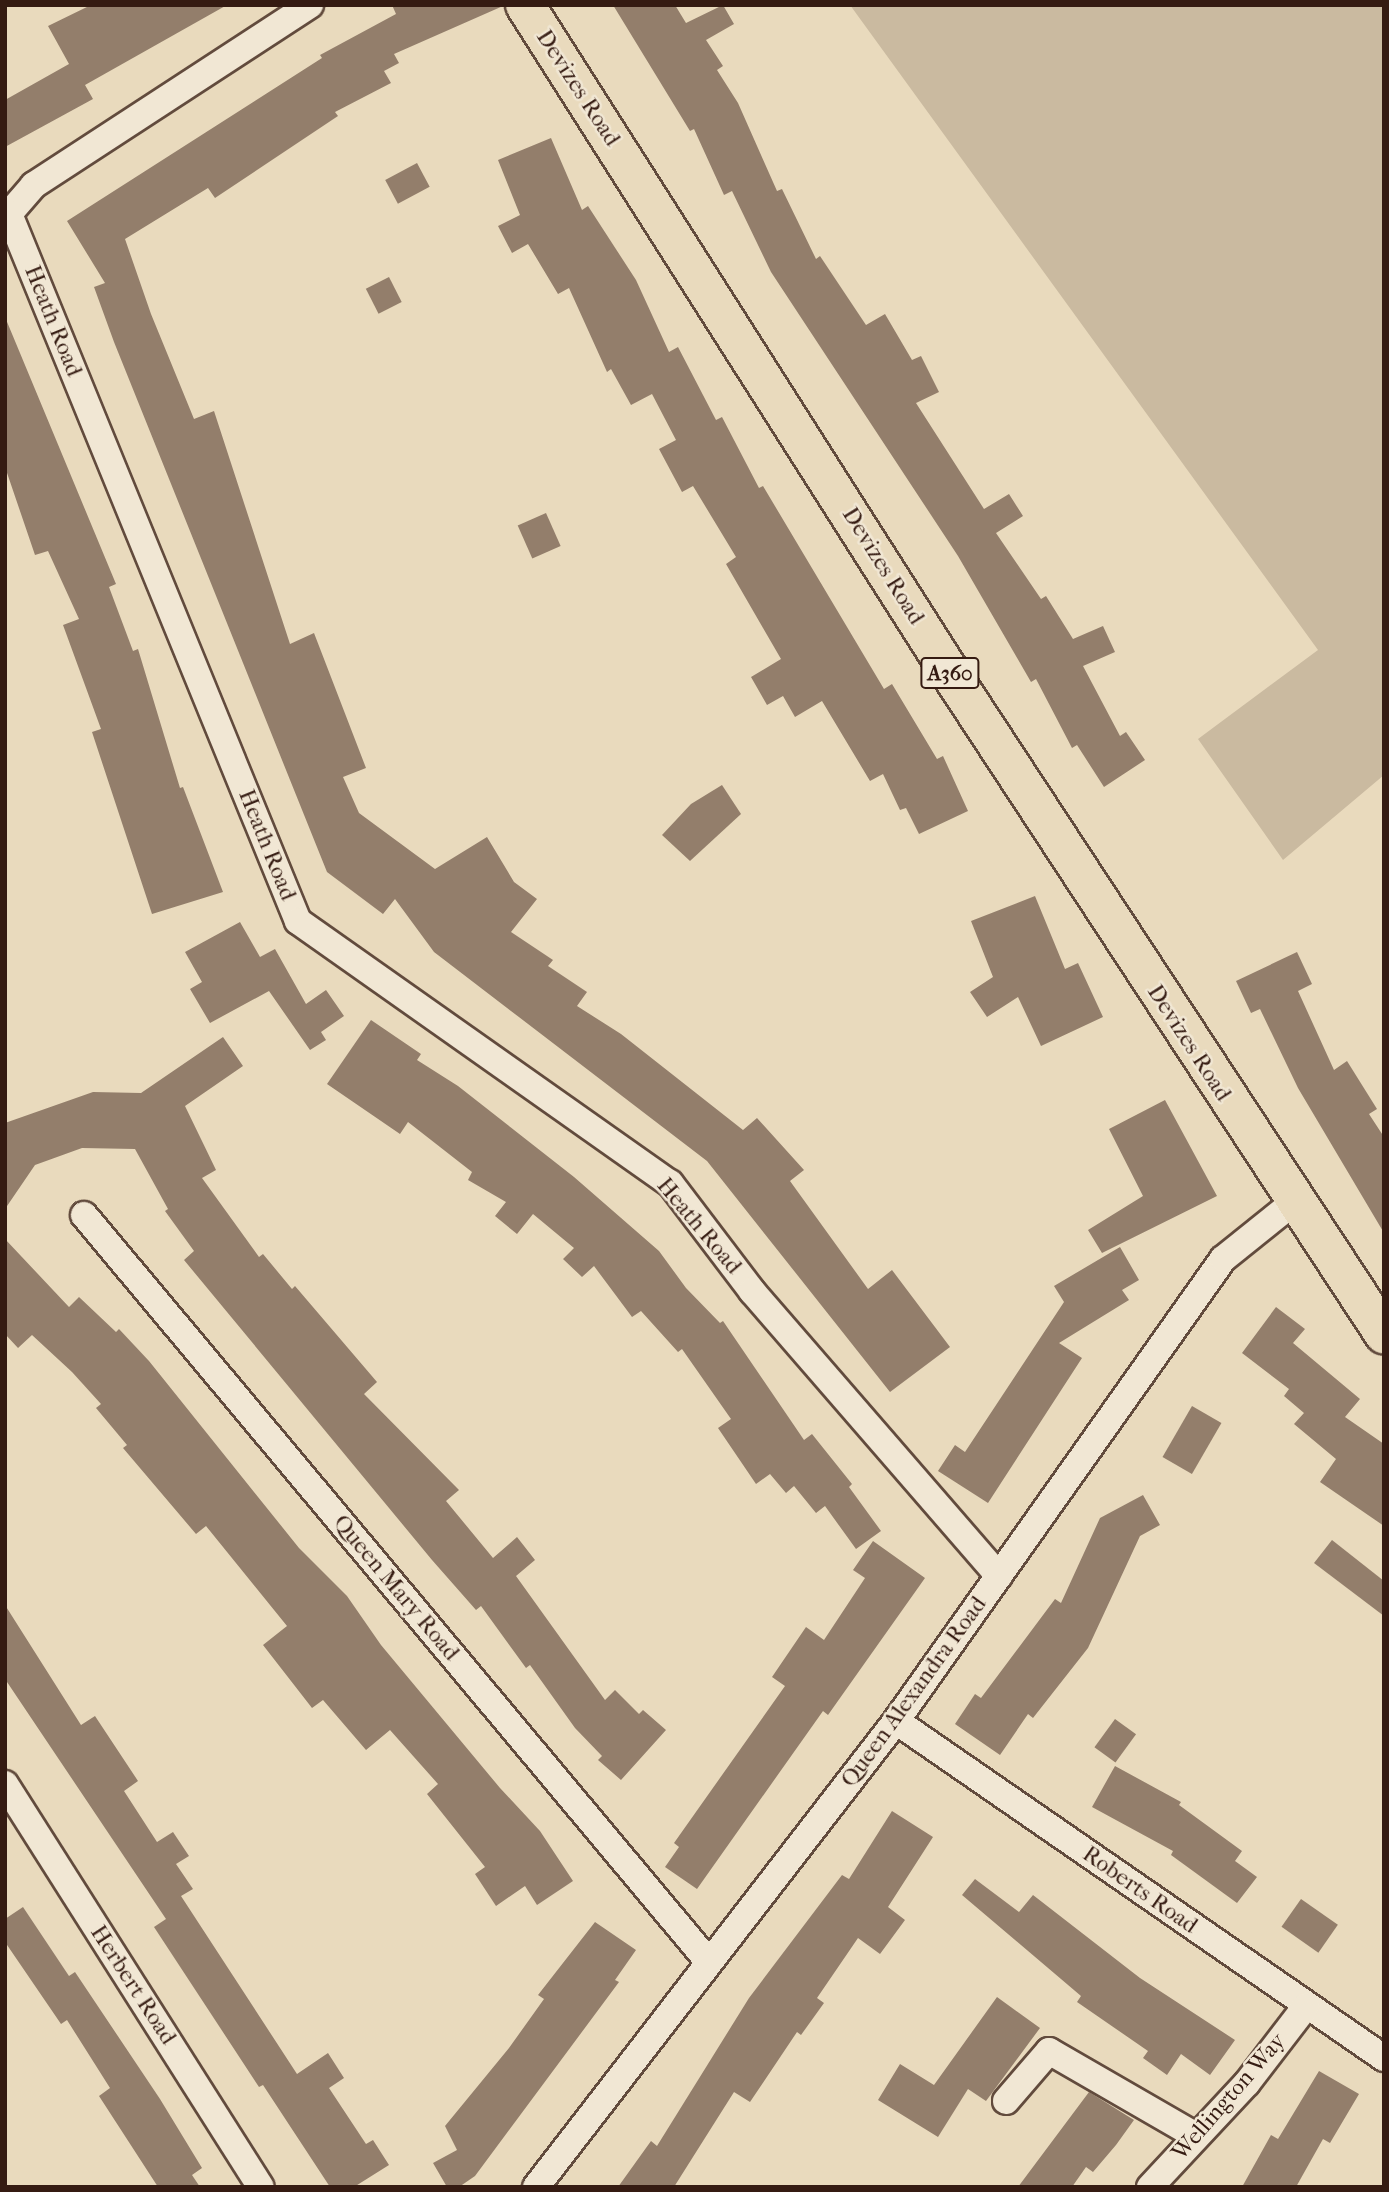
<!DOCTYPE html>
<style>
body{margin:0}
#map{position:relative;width:1389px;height:2192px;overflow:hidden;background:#e9dabd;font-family:"IM FELL French Canon",serif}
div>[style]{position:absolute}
.green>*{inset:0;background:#cabaa0}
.building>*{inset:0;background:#937e6b;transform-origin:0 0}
.roads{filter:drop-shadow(2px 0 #624b3d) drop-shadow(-2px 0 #624b3d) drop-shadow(0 2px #624b3d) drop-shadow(0 -2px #624b3d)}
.minor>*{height:26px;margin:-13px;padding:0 13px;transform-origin:13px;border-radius:13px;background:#f1e7d4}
.primary>*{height:38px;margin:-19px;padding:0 19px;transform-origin:19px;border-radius:19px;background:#e9dabd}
span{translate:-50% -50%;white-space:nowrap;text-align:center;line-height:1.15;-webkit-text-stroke:5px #f1e7d4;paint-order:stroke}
.shield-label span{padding:2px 5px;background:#f1e7d4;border:2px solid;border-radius:5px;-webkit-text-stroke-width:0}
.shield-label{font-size:21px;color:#351b12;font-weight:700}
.street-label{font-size:23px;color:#351b12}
.frame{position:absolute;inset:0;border:7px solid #351b12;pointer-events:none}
</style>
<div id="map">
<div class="green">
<div style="clip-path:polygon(850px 5px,1384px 5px,1384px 775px,1283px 860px,1198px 739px,1318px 650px)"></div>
</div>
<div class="building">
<div style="clip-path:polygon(91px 5px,227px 5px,85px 85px,93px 99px,5px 147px,5px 100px,69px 64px,48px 26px)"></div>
<div style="clip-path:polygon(392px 5px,503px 6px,394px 54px,399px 63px,384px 71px,391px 83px,335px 112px,338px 116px,215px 198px,208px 188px,125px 239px,151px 314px,194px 419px,214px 411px,290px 644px,314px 633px,366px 768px,343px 777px,359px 813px,435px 869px,487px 837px,514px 882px,537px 899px,511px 932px,553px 960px,548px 966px,587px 992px,577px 1006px,621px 1034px,743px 1130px,757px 1118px,804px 1170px,790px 1181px,868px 1289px,892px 1270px,950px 1347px,890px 1392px,707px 1161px,434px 952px,395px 899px,383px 914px,327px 872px,114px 342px,94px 287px,105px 283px,67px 221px,322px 58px,320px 55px,396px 14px)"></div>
<div style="clip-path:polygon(613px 5px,675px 5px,686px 23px,723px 5px,734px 24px,706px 40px,723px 66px,717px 70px,738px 103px,777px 191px,782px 189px,816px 259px,820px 256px,866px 325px,885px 314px,912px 360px,921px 356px,939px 392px,916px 403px,984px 509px,1009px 494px,1023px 516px,996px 533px,1041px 599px,1046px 596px,1073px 639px,1103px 626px,1115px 652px,1083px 666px,1120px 736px,1126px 732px,1145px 760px,1104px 787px,1077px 745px,1072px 748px,1036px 679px,1031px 682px,958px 556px,771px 272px,732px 191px,724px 195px,694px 129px,690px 131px)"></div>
<div style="clip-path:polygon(551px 138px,582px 210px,588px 206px,636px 280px,669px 352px,678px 347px,716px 420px,722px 417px,759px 488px,763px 486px,884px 689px,892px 684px,937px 759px,943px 756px,968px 811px,919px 834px,906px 808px,900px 810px,883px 774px,870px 781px,822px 701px,795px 717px,783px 696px,767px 705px,751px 677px,781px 659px,726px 564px,736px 557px,693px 486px,682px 492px,659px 449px,676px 440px,652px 394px,631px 405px,611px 369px,607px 372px,569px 288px,558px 294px,528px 244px,512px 253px,498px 226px,520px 215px,498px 160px)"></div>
<div style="left:417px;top:163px;width:27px;height:36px;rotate:62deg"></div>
<div style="left:389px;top:277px;width:28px;height:26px;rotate:63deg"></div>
<div style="clip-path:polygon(5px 317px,116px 584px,109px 587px,133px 651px,138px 649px,180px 788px,183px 787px,223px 892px,152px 914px,92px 732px,101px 729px,63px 625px,79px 619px,48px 551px,35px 555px,5px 467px)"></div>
<div style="left:546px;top:513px;width:36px;height:31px;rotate:66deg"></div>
<div style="clip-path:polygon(722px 785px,741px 814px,690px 861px,662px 835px,691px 804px)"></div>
<div style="clip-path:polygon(1035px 896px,1065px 969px,1078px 963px,1103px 1017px,1041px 1046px,1018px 997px,987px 1017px,970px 992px,993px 977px,971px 921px)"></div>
<div style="clip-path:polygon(240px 922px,260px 957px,275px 949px,306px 1004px,326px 990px,344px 1016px,321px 1032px,326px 1040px,310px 1050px,269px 991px,210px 1023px,190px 989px,202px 982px,185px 952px)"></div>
<div style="clip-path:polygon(1297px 952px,1312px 984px,1298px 991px,1334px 1070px,1347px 1061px,1377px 1109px,1369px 1114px,1384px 1137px,1384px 1233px,1298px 1088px,1260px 1009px,1251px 1013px,1236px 981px)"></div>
<div style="clip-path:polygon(371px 1020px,421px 1054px,417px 1060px,458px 1086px,574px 1177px,659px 1251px,686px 1288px,720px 1323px,723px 1321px,804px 1440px,812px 1434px,852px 1484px,849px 1487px,881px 1531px,856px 1549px,825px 1506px,816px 1513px,794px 1486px,786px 1493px,770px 1474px,756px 1484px,718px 1428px,731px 1419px,682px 1349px,678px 1352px,641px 1311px,632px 1317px,594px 1266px,582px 1277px,563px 1259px,574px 1248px,533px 1214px,517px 1234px,495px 1216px,506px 1202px,468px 1180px,472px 1172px,408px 1122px,400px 1134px,327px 1084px)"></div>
<div style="clip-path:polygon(223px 1037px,243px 1066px,185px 1106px,216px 1170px,202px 1178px,259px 1257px,263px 1254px,292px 1289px,295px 1286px,377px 1382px,364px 1394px,459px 1490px,446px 1501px,493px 1558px,517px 1537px,535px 1560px,516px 1576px,605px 1700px,615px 1690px,639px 1714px,643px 1710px,666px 1730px,621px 1780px,598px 1760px,602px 1756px,575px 1728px,530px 1665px,526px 1668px,481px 1606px,476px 1610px,432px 1560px,184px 1260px,194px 1251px,165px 1211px,168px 1209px,135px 1149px,82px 1148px,35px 1165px,5px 1209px,5px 1123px,93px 1092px,141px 1093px)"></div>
<div style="clip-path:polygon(1165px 1100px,1217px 1196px,1102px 1253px,1088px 1230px,1143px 1196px,1109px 1129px)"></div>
<div style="clip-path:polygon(5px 1239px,69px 1307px,79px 1297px,116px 1332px,119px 1329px,149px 1361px,299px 1548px,347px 1596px,381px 1645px,500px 1788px,540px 1831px,573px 1881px,537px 1905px,525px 1886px,496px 1906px,475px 1874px,485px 1867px,427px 1794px,438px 1784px,390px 1730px,366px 1750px,323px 1700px,312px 1708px,263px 1645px,287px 1626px,206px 1526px,196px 1534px,123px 1448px,127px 1445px,96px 1408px,101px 1404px,72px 1372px,32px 1335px,18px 1348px,5px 1334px)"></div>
<div style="clip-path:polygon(1120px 1247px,1139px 1280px,1122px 1290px,1129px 1300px,1059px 1343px,1082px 1358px,988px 1503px,938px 1471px,955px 1445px,965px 1452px,1064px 1302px,1054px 1286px)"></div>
<div style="clip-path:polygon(1276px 1307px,1305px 1329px,1293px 1343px,1360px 1399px,1345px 1417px,1384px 1444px,1384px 1526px,1320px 1482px,1336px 1459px,1294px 1424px,1304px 1413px,1284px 1396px,1289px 1389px,1242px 1353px)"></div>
<div style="left:1192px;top:1406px;width:34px;height:59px;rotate:30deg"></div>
<div style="clip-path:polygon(1143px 1495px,1160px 1525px,1140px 1536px,1088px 1648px,1033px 1718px,1028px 1714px,1000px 1755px,955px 1724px,975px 1694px,981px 1698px,1055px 1599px,1061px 1603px,1100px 1518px)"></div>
<div style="clip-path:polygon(1332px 1540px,1384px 1581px,1384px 1616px,1314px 1563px)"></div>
<div style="clip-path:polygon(873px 1541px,925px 1578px,828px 1715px,823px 1711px,697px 1889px,665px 1867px,679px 1847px,674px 1843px,785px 1686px,772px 1677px,806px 1627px,824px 1640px,865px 1578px,853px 1570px)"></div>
<div style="clip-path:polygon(5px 1605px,81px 1725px,95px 1716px,138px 1781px,124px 1791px,157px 1842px,173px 1832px,189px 1856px,176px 1864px,193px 1889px,181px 1896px,297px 2074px,328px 2053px,344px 2078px,329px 2088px,366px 2144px,373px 2140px,389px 2165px,354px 2187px,330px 2187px,263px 2085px,259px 2087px,154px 1927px,166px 1919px,5px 1679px)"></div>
<div style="left:1115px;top:1719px;width:26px;height:35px;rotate:36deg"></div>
<div style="clip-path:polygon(1115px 1766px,1181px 1802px,1179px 1805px,1242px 1851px,1235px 1861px,1257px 1877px,1237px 1903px,1171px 1855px,1173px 1851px,1092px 1807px)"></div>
<div style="clip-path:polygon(892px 1811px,933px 1837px,888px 1907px,905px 1920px,880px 1954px,858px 1938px,817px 1998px,824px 2003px,801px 2035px,797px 2032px,750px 2102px,734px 2092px,674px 2187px,618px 2187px,651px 2141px,657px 2146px,749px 1998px,842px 1875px,849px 1879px)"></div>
<div style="clip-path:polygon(975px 1879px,1019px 1912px,1033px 1895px,1140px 1978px,1235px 2040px,1210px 2075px,1181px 2054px,1167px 2075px,1143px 2058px,1148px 2051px,1077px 2002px,1081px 1996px,962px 1895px)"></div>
<div style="left:1301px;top:1899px;width:45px;height:34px;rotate:35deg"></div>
<div style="clip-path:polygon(23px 1907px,69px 1976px,75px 1972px,160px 2099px,202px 2168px,192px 2175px,200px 2187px,158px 2187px,99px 2096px,110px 2088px,67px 2020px,61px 2024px,5px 1942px,5px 1919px)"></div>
<div style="clip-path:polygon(595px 1922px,636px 1950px,615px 1980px,619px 1982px,475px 2176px,459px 2187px,447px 2187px,433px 2163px,457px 2150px,445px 2126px,509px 2048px,544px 1999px,538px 1995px)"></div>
<div style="clip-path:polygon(997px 1997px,1040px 2028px,986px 2101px,968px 2089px,938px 2137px,878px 2100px,900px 2064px,934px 2085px)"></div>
<div style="clip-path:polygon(1319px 2071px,1359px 2094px,1330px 2143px,1323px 2139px,1296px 2187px,1242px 2187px,1271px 2135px,1278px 2139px)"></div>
<div style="clip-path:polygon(1089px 2092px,1134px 2120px,1116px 2145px,1093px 2172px,1086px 2167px,1072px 2187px,1018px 2187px)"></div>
</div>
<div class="roads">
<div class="minor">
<div style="left:310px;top:5px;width:330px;rotate:146.9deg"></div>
<div style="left:34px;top:185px;width:38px;rotate:131deg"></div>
<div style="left:9px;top:214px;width:764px;rotate:67.77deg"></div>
<div style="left:298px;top:921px;width:455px;rotate:35.2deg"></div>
<div style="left:670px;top:1183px;width:136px;rotate:52.8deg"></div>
<div style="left:752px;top:1291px;width:377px;rotate:49.1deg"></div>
<div style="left:84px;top:1215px;width:973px;rotate:50.09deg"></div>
<div style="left:896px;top:1721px;width:593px;rotate:34.63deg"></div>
<div style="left:5px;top:1784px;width:477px;rotate:57.6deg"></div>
<div style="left:1006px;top:2101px;width:66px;rotate:-49.3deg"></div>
<div style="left:1049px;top:2051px;width:170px;rotate:30deg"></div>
<div style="left:536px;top:2187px;width:589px;rotate:-52.31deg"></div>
<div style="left:896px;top:1721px;width:566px;rotate:-54.71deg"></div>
<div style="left:1223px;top:1259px;width:91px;rotate:-38.8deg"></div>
<div style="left:1150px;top:2187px;width:142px;rotate:-47deg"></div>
<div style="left:1247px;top:2083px;width:97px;rotate:-52.5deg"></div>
</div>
<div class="primary">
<div style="left:525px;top:5px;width:799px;rotate:57.52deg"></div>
<div style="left:954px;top:679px;width:784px;rotate:56.72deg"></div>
</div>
</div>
<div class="shield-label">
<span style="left:950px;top:673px">A360</span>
</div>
<div class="street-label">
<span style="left:578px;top:88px;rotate:57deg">Devizes Road</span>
<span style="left:53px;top:321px;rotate:68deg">Heath Road</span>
<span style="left:883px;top:566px;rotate:58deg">Devizes Road</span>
<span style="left:267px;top:845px;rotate:68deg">Heath Road</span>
<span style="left:1189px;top:1043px;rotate:57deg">Devizes Road</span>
<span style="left:699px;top:1226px;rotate:50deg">Heath Road</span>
<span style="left:396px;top:1588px;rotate:50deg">Queen Mary Road</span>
<span style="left:914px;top:1692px;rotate:-54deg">Queen Alexandra Road</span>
<span style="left:1140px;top:1890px;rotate:35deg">Roberts Road</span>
<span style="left:133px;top:1985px;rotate:57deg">Herbert Road</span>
<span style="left:1229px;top:2097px;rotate:-49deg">Wellington Way</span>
</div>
<div class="frame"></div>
</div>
